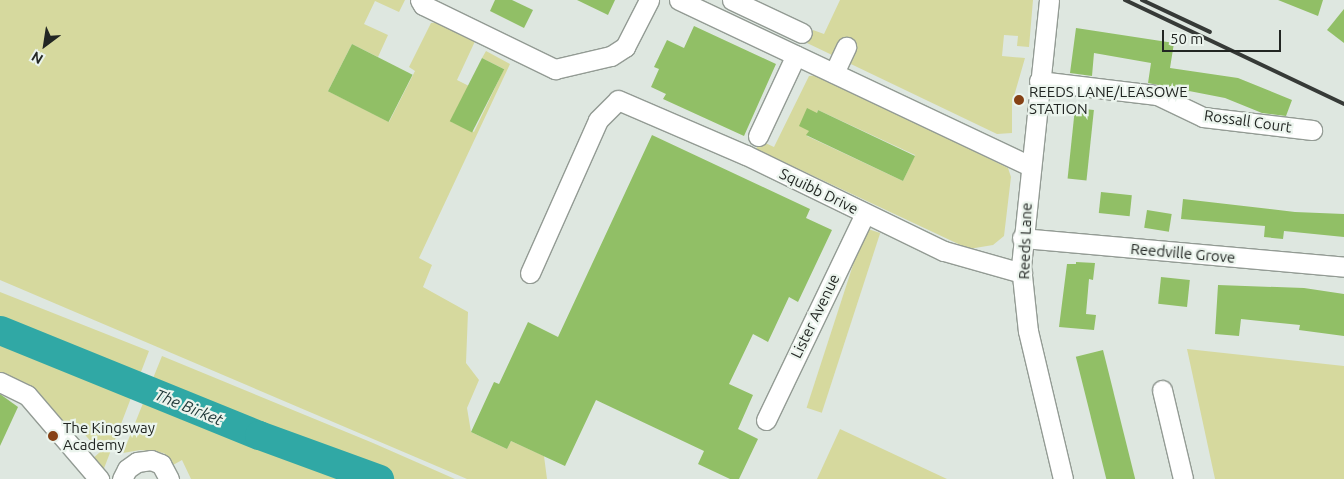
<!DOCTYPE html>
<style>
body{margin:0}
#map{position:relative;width:1344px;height:479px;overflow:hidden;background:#dee7e0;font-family:Ubuntu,sans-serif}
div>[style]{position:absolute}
.green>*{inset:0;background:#d6d99e;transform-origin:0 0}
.river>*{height:29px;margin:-14.5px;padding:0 14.5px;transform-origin:14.5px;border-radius:14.5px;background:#30a8a5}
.building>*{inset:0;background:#91bf66;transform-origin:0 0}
.roads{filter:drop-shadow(1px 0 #939b94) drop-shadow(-1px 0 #939b94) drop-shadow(0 1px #939b94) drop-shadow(0 -1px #939b94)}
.minor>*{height:19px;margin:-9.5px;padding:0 9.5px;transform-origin:9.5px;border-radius:9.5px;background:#fff}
.rail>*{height:4px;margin:-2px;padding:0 2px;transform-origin:2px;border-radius:2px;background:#363a37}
.dots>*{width:14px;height:14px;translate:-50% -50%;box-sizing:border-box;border:2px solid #ebf4ed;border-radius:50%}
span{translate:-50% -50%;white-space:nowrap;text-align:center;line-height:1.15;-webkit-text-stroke:4.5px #ebf4ed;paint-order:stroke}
.poi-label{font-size:15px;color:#222623}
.left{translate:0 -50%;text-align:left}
.street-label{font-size:15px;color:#222623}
.water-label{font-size:16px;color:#203939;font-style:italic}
.north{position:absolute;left:20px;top:20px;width:50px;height:50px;-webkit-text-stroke:4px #ebf4ed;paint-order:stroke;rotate:211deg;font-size:14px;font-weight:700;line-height:20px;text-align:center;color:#222623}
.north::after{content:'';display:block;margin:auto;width:18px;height:22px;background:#222623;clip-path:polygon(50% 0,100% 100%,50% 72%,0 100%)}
.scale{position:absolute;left:1162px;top:30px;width:119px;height:22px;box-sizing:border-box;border:2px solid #222623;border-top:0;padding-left:6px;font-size:15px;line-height:18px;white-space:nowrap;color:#222623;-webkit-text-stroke:4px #ebf4ed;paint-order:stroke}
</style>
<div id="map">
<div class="green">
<div style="clip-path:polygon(0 0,405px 0,399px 12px,375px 1px,364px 24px,388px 35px,378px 57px,352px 44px,328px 91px,389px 122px,415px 71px,409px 67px,431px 23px,443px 22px,477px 37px,457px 80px,469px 86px,452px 122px,474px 132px,504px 69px,482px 58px,486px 51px,510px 64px,419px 258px,432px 265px,423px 287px,468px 312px,466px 363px,479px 380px,467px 408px,471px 432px,507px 449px,511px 441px,544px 456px,547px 479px,467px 479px,0 280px)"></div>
<div style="clip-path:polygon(840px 0,1033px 0,1029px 47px,1017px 46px,1018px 36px,1004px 35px,1002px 56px,1025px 58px,1012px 103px,1012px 133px,997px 134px,807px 43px,813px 30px,824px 34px)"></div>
<div style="clip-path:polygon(evenodd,820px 75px,1008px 168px,1011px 177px,1004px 236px,993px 245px,969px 249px,756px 149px,761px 141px,774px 147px,809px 76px,820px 75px,818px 110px,915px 155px,903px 181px,807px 136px,818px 110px)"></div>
<div style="left:865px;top:228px;width:16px;height:189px;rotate:18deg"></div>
<div style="clip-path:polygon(0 292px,149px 351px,103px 471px,90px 461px,100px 452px,73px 421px,62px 430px,47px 402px,0 377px)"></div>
<div style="clip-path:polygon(1187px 349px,1344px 366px,1344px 479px,1215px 479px)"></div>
<div style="clip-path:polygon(162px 356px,373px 443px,455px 479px,191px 479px,182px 460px,173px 465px,164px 453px,140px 450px,123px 453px)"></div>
<div style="clip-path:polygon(840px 429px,947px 479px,817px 479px)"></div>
</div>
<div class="river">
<div style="left:0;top:330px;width:279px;rotate:22.1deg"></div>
<div style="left:259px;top:435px;width:128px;rotate:20.1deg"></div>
</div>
<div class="building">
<div style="clip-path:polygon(495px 0,512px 0,533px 10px,524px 28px,490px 11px)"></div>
<div style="clip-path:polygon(577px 0,615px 0,608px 15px)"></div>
<div style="clip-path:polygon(1278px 0,1323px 0,1318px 16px)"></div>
<div style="clip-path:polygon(1344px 9px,1344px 43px,1327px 30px)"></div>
<div style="clip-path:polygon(694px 26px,776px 64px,744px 136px,663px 99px,666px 94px,651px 87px,659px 69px,654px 67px,667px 40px,684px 48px)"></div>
<div style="clip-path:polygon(1076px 28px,1174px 43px,1170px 68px,1238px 78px,1292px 100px,1286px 116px,1262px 113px,1225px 98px,1148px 83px,1151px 63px,1094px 53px,1092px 76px,1070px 73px)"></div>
<div style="left:352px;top:44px;width:68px;height:53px;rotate:27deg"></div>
<div style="left:482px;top:58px;width:25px;height:71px;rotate:27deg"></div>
<div style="clip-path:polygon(807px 108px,817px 113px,818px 110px,915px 156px,903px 181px,806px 135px,809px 131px,799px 126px)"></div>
<div style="left:1075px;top:108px;width:19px;height:71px;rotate:6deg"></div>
<div style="clip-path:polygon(652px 135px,810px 209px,806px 218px,832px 230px,798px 302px,789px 297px,768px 342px,753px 334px,729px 384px,753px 395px,738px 429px,758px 439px,739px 479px,730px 479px,698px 464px,704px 451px,596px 400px,565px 466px,511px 441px,507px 449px,471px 432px,494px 382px,499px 384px,528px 322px,558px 337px)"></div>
<div style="left:1101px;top:192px;width:31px;height:21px;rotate:6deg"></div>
<div style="clip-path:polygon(1183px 199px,1295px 212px,1344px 214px,1344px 237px,1284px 231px,1283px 239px,1264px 237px,1265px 226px,1181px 219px)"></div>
<div style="left:1147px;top:210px;width:25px;height:18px;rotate:9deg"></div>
<div style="clip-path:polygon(1076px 262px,1095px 263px,1093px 280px,1089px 279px,1086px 314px,1096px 315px,1094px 330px,1059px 327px,1067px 264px,1076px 264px)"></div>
<div style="left:1161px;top:277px;width:29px;height:27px;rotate:6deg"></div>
<div style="clip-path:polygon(1218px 285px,1304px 288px,1344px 294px,1344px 336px,1299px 330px,1300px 325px,1241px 319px,1239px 336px,1215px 334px)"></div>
<div style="left:1103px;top:350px;width:133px;height:28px;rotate:76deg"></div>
<div style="clip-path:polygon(0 394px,18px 407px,0 446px)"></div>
</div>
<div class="roads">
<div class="minor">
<div style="left:420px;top:0;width:6px;rotate:59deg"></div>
<div style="left:423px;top:5px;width:147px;rotate:25.9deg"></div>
<div style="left:555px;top:69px;width:57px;rotate:-13.1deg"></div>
<div style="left:611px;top:56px;width:17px;rotate:-33deg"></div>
<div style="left:625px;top:47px;width:53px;rotate:-62.9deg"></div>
<div style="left:679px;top:0;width:388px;rotate:25.3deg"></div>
<div style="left:732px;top:0;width:77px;rotate:25.2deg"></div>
<div style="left:1049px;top:0;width:267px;rotate:96deg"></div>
<div style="left:1021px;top:266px;width:65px;rotate:83.9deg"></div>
<div style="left:1028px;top:331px;width:152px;rotate:76.7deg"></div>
<div style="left:834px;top:73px;width:29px;rotate:-65deg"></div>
<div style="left:1039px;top:81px;width:119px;rotate:6.8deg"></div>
<div style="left:1157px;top:95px;width:51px;rotate:25.6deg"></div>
<div style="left:1203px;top:117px;width:110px;rotate:6.8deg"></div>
<div style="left:758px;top:136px;width:89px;rotate:-64.9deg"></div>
<div style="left:1022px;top:238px;width:323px;rotate:5.1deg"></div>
<div style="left:530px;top:273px;width:167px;rotate:-66deg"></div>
<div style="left:598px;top:120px;width:28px;rotate:-45deg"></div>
<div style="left:618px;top:100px;width:139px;rotate:23.3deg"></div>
<div style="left:746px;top:155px;width:220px;rotate:25.9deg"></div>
<div style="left:944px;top:251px;width:81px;rotate:15.8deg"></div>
<div style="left:0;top:382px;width:30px;rotate:26deg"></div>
<div style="left:27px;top:395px;width:111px;rotate:49.4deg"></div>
<div style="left:1162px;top:390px;width:91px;rotate:76.7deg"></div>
<div style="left:766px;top:420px;width:229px;rotate:-64.4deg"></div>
<div style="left:122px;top:479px;width:11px;rotate:-63deg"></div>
<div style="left:127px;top:469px;width:12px;rotate:-35deg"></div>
<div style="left:137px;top:462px;width:14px;rotate:-8deg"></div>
<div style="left:151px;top:460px;width:11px;rotate:22deg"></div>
<div style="left:161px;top:464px;width:17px;rotate:62deg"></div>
</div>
</div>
<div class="rail">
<div style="left:1125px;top:0;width:242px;rotate:25.4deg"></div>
<div style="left:1142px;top:0;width:75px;rotate:25.2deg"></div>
</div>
<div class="dots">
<div style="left:1019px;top:100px;background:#854115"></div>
<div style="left:53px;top:436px;background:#854115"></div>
</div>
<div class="poi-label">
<span class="left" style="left:1029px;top:100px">REEDS LANE/LEASOWE<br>STATION</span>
<span class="left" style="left:63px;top:436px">The Kingsway<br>Academy</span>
</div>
<div class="street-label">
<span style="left:1248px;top:121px;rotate:8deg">Rossall Court</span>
<span style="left:819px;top:191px;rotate:26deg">Squibb Drive</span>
<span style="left:1025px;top:241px;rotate:-88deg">Reeds Lane</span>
<span style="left:1183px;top:253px;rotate:5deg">Reedville Grove</span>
<span style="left:815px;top:316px;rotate:-64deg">Lister Avenue</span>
</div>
<div class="water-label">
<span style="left:189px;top:407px;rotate:22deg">The Birket</span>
</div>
<div class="north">N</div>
<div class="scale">50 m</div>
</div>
